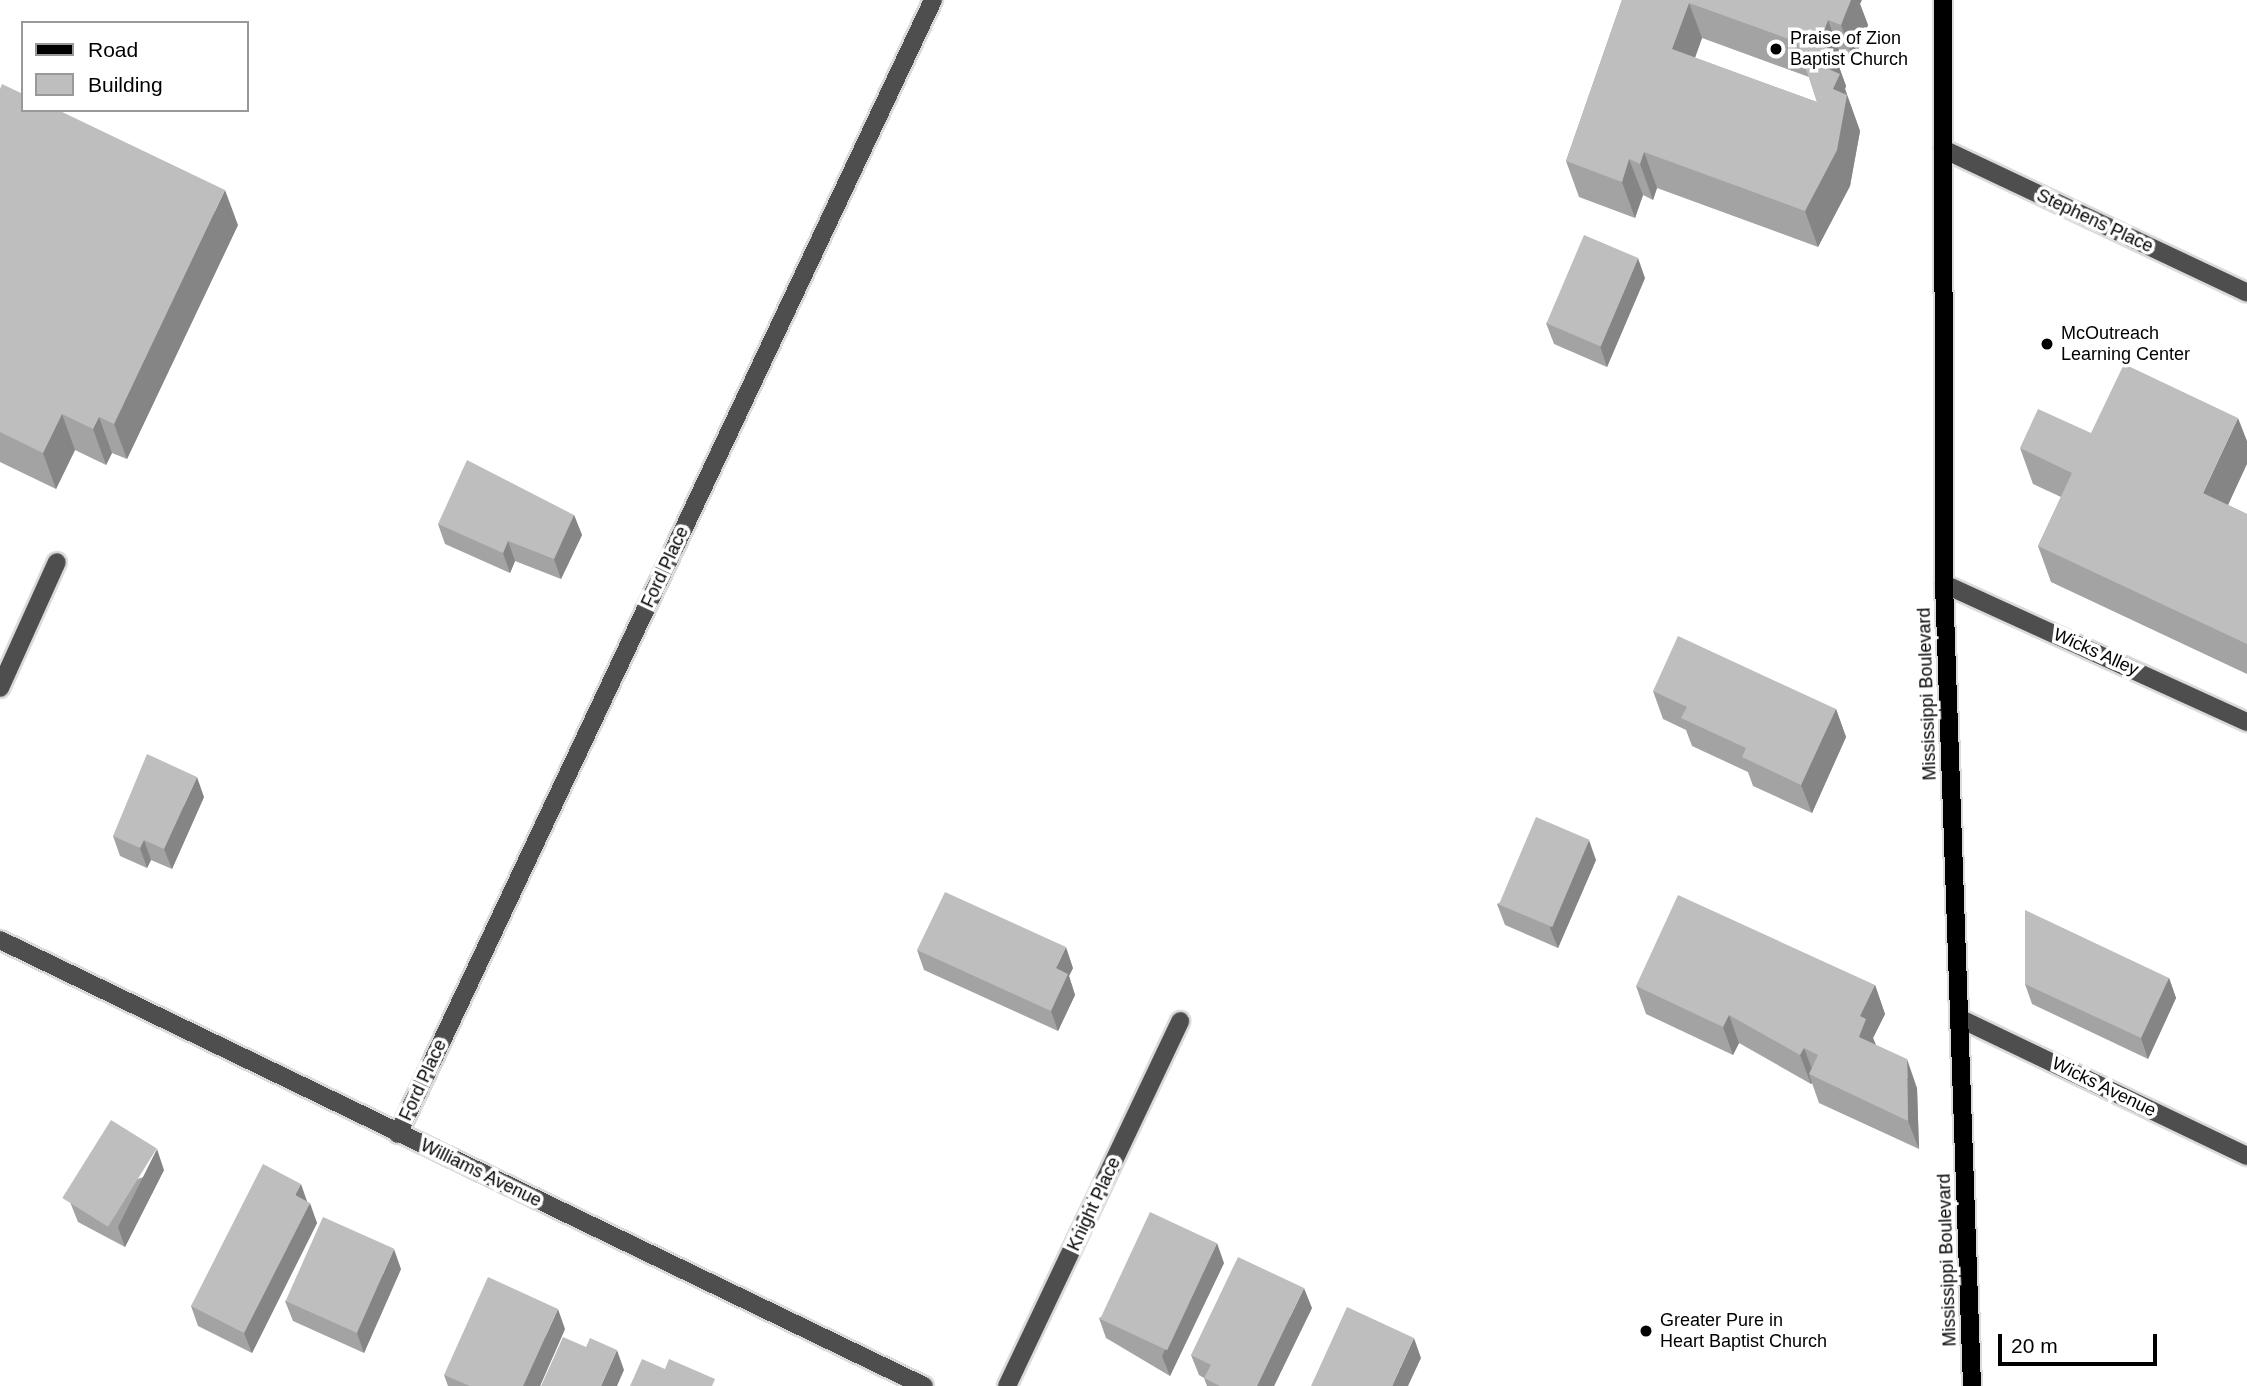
<!DOCTYPE html>
<style>
body{margin:0}
#map{position:relative;width:2247px;height:1386px;overflow:hidden;background:#fff;font-family:Helvetica,sans-serif}
div>[style]{position:absolute}
.roads{filter:drop-shadow(2px 0 #dbdbdb) drop-shadow(-2px 0 #dbdbdb) drop-shadow(0 2px #dbdbdb) drop-shadow(0 -2px #dbdbdb)}
.minor>*{height:18px;margin:-9px;padding:0 9px;transform-origin:9px;border-radius:9px;background:#4e4e4e}
.major>*{height:18px;margin:-9px;padding:0 9px;transform-origin:9px;border-radius:9px;background:#000}
.wall>*{inset:0;background:#a3a3a3}
.shaded-wall>*{inset:0;background:#858585}
.building>*{inset:0;background:#bebebe;transform-origin:0 0}
.dots>*{width:19px;height:19px;translate:-50% -50%;box-sizing:border-box;border:4px solid #fff;border-radius:50%}
span{translate:-50% -50%;white-space:nowrap;text-align:center;line-height:1.15;-webkit-text-stroke:7px #fff;paint-order:stroke}
.poi-label{font-size:18px;color:#000}
.left{translate:0 -50%;text-align:left}
.street-label{font-size:18px;color:#000}
.legend{position:absolute;left:21px;top:21px;width:228px;height:91px;box-sizing:border-box;background:#fff;border:2px solid #999;margin:0;padding:9px 12px;list-style:none;font-size:21px;color:#000}
.legend li{display:flex;align-items:center;gap:14px;height:35px}
.legend b{width:35px;border:2px solid #999}
.scale{position:absolute;left:1998px;top:1334px;width:159px;height:32px;box-sizing:border-box;border:4px solid #000;border-top:0;padding-left:9px;font-size:21px;line-height:24px;white-space:nowrap;color:#000;-webkit-text-stroke:5px #fff;paint-order:stroke}
</style>
<div id="map">
<div class="roads">
<div class="minor">
<div style="left:1943px;top:149px;width:336px;rotate:25.3deg"></div>
<div style="left:1944px;top:584px;width:333px;rotate:24.5deg"></div>
<div style="left:0;top:688px;width:138px;rotate:-65.7deg"></div>
<div style="left:0;top:940px;width:1026px;rotate:25.77deg"></div>
<div style="left:1961px;top:1019px;width:317px;rotate:25.6deg"></div>
<div style="left:398px;top:1134px;width:1254px;rotate:-64.74deg"></div>
<div style="left:1007px;top:1386px;width:404px;rotate:-64.6deg"></div>
</div>
<div class="major">
<div style="left:1943px;top:0;width:584px;rotate:89.9deg"></div>
<div style="left:1944px;top:584px;width:802px;rotate:88deg"></div>
</div>
</div>
<div class="wall">
<div style="clip-path:polygon(evenodd,1622px 0,1860px 4px,1868px 25px,1854px 61px,1841px 56px,1838px 64px,1846px 86px,1845px 89px,1860px 131px,1850px 186px,1818px 247px,1657px 188px,1653px 200px,1643px 195px,1635px 218px,1579px 197px,1566px 161px,1622px 0,1702px 38px,1809px 77px,1817px 102px,1695px 58px,1702px 38px)"></div>
<div style="clip-path:polygon(0 89px,238px 225px,127px 459px,112px 453px,106px 465px,75px 450px,56px 489px,0 462px)"></div>
<div style="clip-path:polygon(1645px 278px,1607px 367px,1554px 344px,1546px 323px)"></div>
<div style="clip-path:polygon(2020px 448px,2228px 505px,2247px 514px,2247px 674px,2051px 582px,2038px 546px,2061px 497px,2033px 484px)"></div>
<div style="clip-path:polygon(574px 515px,582px 535px,561px 579px,515px 561px,510px 573px,445px 544px,438px 524px)"></div>
<div style="clip-path:polygon(1653px 691px,1836px 709px,1846px 737px,1812px 813px,1753px 786px,1748px 772px,1692px 746px,1686px 730px,1663px 719px)"></div>
<div style="clip-path:polygon(204px 797px,172px 869px,151px 860px,147px 868px,120px 856px,113px 836px)"></div>
<div style="clip-path:polygon(1596px 860px,1558px 948px,1505px 925px,1497px 904px)"></div>
<div style="clip-path:polygon(917px 950px,1073px 968px,1069px 976px,1075px 995px,1058px 1031px,924px 970px)"></div>
<div style="clip-path:polygon(2169px 978px,2176px 998px,2148px 1059px,2032px 1004px,2025px 984px)"></div>
<div style="clip-path:polygon(1875px 985px,1885px 1014px,1873px 1038px,1876px 1045px,1917px 1088px,1919px 1149px,1819px 1103px,1812px 1083px,1811px 1084px,1739px 1043px,1733px 1055px,1646px 1014px,1636px 986px)"></div>
<div style="clip-path:polygon(164px 1170px,125px 1247px,78px 1222px,70px 1202px)"></div>
<div style="clip-path:polygon(308px 1202px,317px 1223px,252px 1353px,198px 1326px,191px 1306px)"></div>
<div style="clip-path:polygon(1224px 1263px,1170px 1376px,1106px 1338px,1099px 1318px)"></div>
<div style="clip-path:polygon(401px 1269px,364px 1353px,293px 1321px,285px 1301px)"></div>
<div style="clip-path:polygon(1312px 1308px,1274px 1386px,1207px 1386px,1204px 1378px,1199px 1375px,1191px 1355px)"></div>
<div style="clip-path:polygon(565px 1329px,540px 1386px,448px 1386px,444px 1375px)"></div>
</div>
<div class="shaded-wall">
<div style="clip-path:polygon(1847px 0,1862px 0,1860px 4px,1868px 25px,1854px 61px,1841px 25px)"></div>
<div style="clip-path:polygon(1689px 3px,1702px 38px,1685px 85px,1672px 49px)"></div>
<div style="clip-path:polygon(1828px 20px,1841px 56px,1838px 64px,1846px 86px,1845px 89px,1860px 131px,1850px 186px,1818px 247px,1805px 211px,1837px 150px,1819px 45px)"></div>
<div style="clip-path:polygon(1644px 152px,1657px 188px,1653px 200px,1640px 164px)"></div>
<div style="clip-path:polygon(1629px 159px,1643px 195px,1635px 218px,1622px 182px)"></div>
<div style="clip-path:polygon(225px 190px,238px 225px,127px 459px,114px 424px)"></div>
<div style="clip-path:polygon(1638px 258px,1645px 278px,1607px 367px,1600px 346px)"></div>
<div style="clip-path:polygon(62px 414px,75px 450px,56px 489px,43px 453px)"></div>
<div style="clip-path:polygon(99px 417px,112px 453px,106px 465px,93px 429px)"></div>
<div style="clip-path:polygon(2238px 418px,2247px 441px,2247px 464px,2217px 529px,2203px 493px)"></div>
<div style="clip-path:polygon(574px 515px,582px 535px,561px 579px,554px 559px)"></div>
<div style="clip-path:polygon(508px 541px,515px 561px,510px 573px,503px 553px)"></div>
<div style="clip-path:polygon(1836px 709px,1846px 737px,1812px 813px,1801px 785px)"></div>
<div style="clip-path:polygon(197px 777px,204px 797px,172px 869px,164px 849px)"></div>
<div style="clip-path:polygon(144px 840px,151px 860px,147px 868px,140px 848px)"></div>
<div style="clip-path:polygon(1589px 840px,1596px 860px,1558px 948px,1550px 928px)"></div>
<div style="clip-path:polygon(1066px 947px,1073px 968px,1069px 976px,1075px 995px,1058px 1031px,1051px 1011px,1056px 968px)"></div>
<div style="clip-path:polygon(2169px 978px,2176px 998px,2148px 1059px,2141px 1038px)"></div>
<div style="clip-path:polygon(1875px 985px,1885px 1014px,1873px 1038px,1877px 1048px,1859px 1037px,1860px 1016px)"></div>
<div style="clip-path:polygon(1729px 1015px,1739px 1043px,1733px 1055px,1723px 1027px)"></div>
<div style="clip-path:polygon(1804px 1048px,1815px 1077px,1809px 1074px,1812px 1083px,1811px 1084px,1800px 1055px)"></div>
<div style="clip-path:polygon(1907px 1059px,1917px 1088px,1919px 1149px,1908px 1121px)"></div>
<div style="clip-path:polygon(157px 1149px,164px 1170px,125px 1247px,118px 1227px)"></div>
<div style="clip-path:polygon(301px 1184px,308px 1204px,295px 1195px)"></div>
<div style="clip-path:polygon(310px 1203px,317px 1223px,252px 1353px,244px 1333px)"></div>
<div style="clip-path:polygon(1217px 1243px,1224px 1263px,1170px 1376px,1162px 1356px)"></div>
<div style="clip-path:polygon(394px 1249px,401px 1269px,364px 1353px,357px 1333px)"></div>
<div style="clip-path:polygon(1304px 1288px,1312px 1308px,1274px 1386px,1257px 1386px)"></div>
<div style="clip-path:polygon(558px 1309px,565px 1329px,540px 1386px,523px 1386px)"></div>
<div style="clip-path:polygon(1414px 1338px,1421px 1358px,1408px 1386px,1392px 1386px)"></div>
<div style="clip-path:polygon(617px 1350px,624px 1370px,617px 1386px,601px 1386px)"></div>
</div>
<div class="building">
<div style="clip-path:polygon(evenodd,1622px 0,1851px 0,1841px 25px,1828px 20px,1819px 45px,1833px 50px,1826px 68px,1840px 74px,1833px 89px,1847px 95px,1837px 150px,1805px 211px,1644px 152px,1640px 164px,1629px 159px,1622px 182px,1566px 161px,1622px 0,1689px 3px,1797px 42px,1817px 102px,1672px 49px,1689px 3px)"></div>
<div style="clip-path:polygon(2px 84px,23px 94px,23px 110px,58px 110px,225px 190px,114px 424px,99px 417px,93px 429px,62px 414px,43px 453px,0 432px,0 89px)"></div>
<div style="left:1584px;top:235px;width:59px;height:96px;rotate:23deg"></div>
<div style="clip-path:polygon(2124px 364px,2238px 418px,2203px 493px,2247px 514px,2247px 644px,2038px 546px,2072px 473px,2020px 448px,2038px 409px,2091px 433px)"></div>
<div style="clip-path:polygon(467px 460px,574px 515px,554px 559px,508px 541px,503px 553px,438px 524px)"></div>
<div style="clip-path:polygon(1678px 636px,1836px 709px,1801px 785px,1742px 757px,1746px 748px,1681px 718px,1687px 707px,1653px 691px)"></div>
<div style="clip-path:polygon(147px 754px,197px 777px,164px 849px,144px 840px,140px 848px,113px 836px)"></div>
<div style="left:1536px;top:817px;width:58px;height:95px;rotate:23deg"></div>
<div style="clip-path:polygon(945px 892px,1066px 947px,1056px 968px,1068px 974px,1051px 1011px,917px 950px)"></div>
<div style="clip-path:polygon(1678px 895px,1875px 985px,1860px 1016px,1866px 1019px,1859px 1037px,1907px 1059px,1908px 1121px,1809px 1074px,1818px 1055px,1804px 1048px,1800px 1055px,1729px 1015px,1723px 1027px,1636px 986px)"></div>
<div style="clip-path:polygon(2025px 910px,2169px 978px,2141px 1038px,2025px 984px)"></div>
<div style="left:111px;top:1120px;width:54px;height:92px;rotate:32deg"></div>
<div style="clip-path:polygon(263px 1164px,301px 1184px,295px 1195px,310px 1203px,244px 1333px,191px 1306px)"></div>
<div style="left:1150px;top:1212px;width:74px;height:118px;rotate:25deg"></div>
<div style="left:323px;top:1217px;width:78px;height:92px;rotate:24deg"></div>
<div style="clip-path:polygon(1238px 1257px,1304px 1288px,1257px 1386px,1220px 1386px,1204px 1378px,1211px 1365px,1191px 1355px)"></div>
<div style="clip-path:polygon(488px 1277px,558px 1309px,523px 1386px,470px 1386px,444px 1375px)"></div>
<div style="clip-path:polygon(1347px 1307px,1414px 1338px,1392px 1386px,1311px 1386px)"></div>
<div style="clip-path:polygon(563px 1337px,586px 1347px,590px 1338px,617px 1350px,601px 1386px,541px 1386px)"></div>
<div style="clip-path:polygon(642px 1359px,665px 1369px,669px 1359px,715px 1379px,712px 1386px,630px 1386px)"></div>
</div>
<div class="dots">
<div style="left:1776px;top:49px;background:#000"></div>
<div style="left:2047px;top:344px;background:#000"></div>
<div style="left:1646px;top:1331px;background:#000"></div>
</div>
<div class="poi-label">
<span class="left" style="left:1790px;top:49px">Praise of Zion<br>Baptist Church</span>
<span class="left" style="left:2061px;top:344px">McOutreach<br>Learning Center</span>
<span class="left" style="left:1660px;top:1331px">Greater Pure in<br>Heart Baptist Church</span>
</div>
<div class="street-label">
<span style="left:2095px;top:221px;rotate:25deg">Stephens Place</span>
<span style="left:665px;top:567px;rotate:-65deg">Ford Place</span>
<span style="left:2096px;top:652px;rotate:24deg">Wicks Alley</span>
<span style="left:1927px;top:694px;rotate:-92deg">Mississippi Boulevard</span>
<span style="left:423px;top:1080px;rotate:-65deg">Ford Place</span>
<span style="left:2104px;top:1087px;rotate:26deg">Wicks Avenue</span>
<span style="left:481px;top:1173px;rotate:26deg">Williams Avenue</span>
<span style="left:1094px;top:1204px;rotate:-65deg">Knight Place</span>
<span style="left:1947px;top:1260px;rotate:-92deg">Mississippi Boulevard</span>
</div>
<ul class="legend">
<li><b style="height:9px;background:#000"></b>Road</li>
<li><b style="height:19px;background:#bebebe"></b>Building</li>
</ul>
<div class="scale">20 m</div>
</div>
